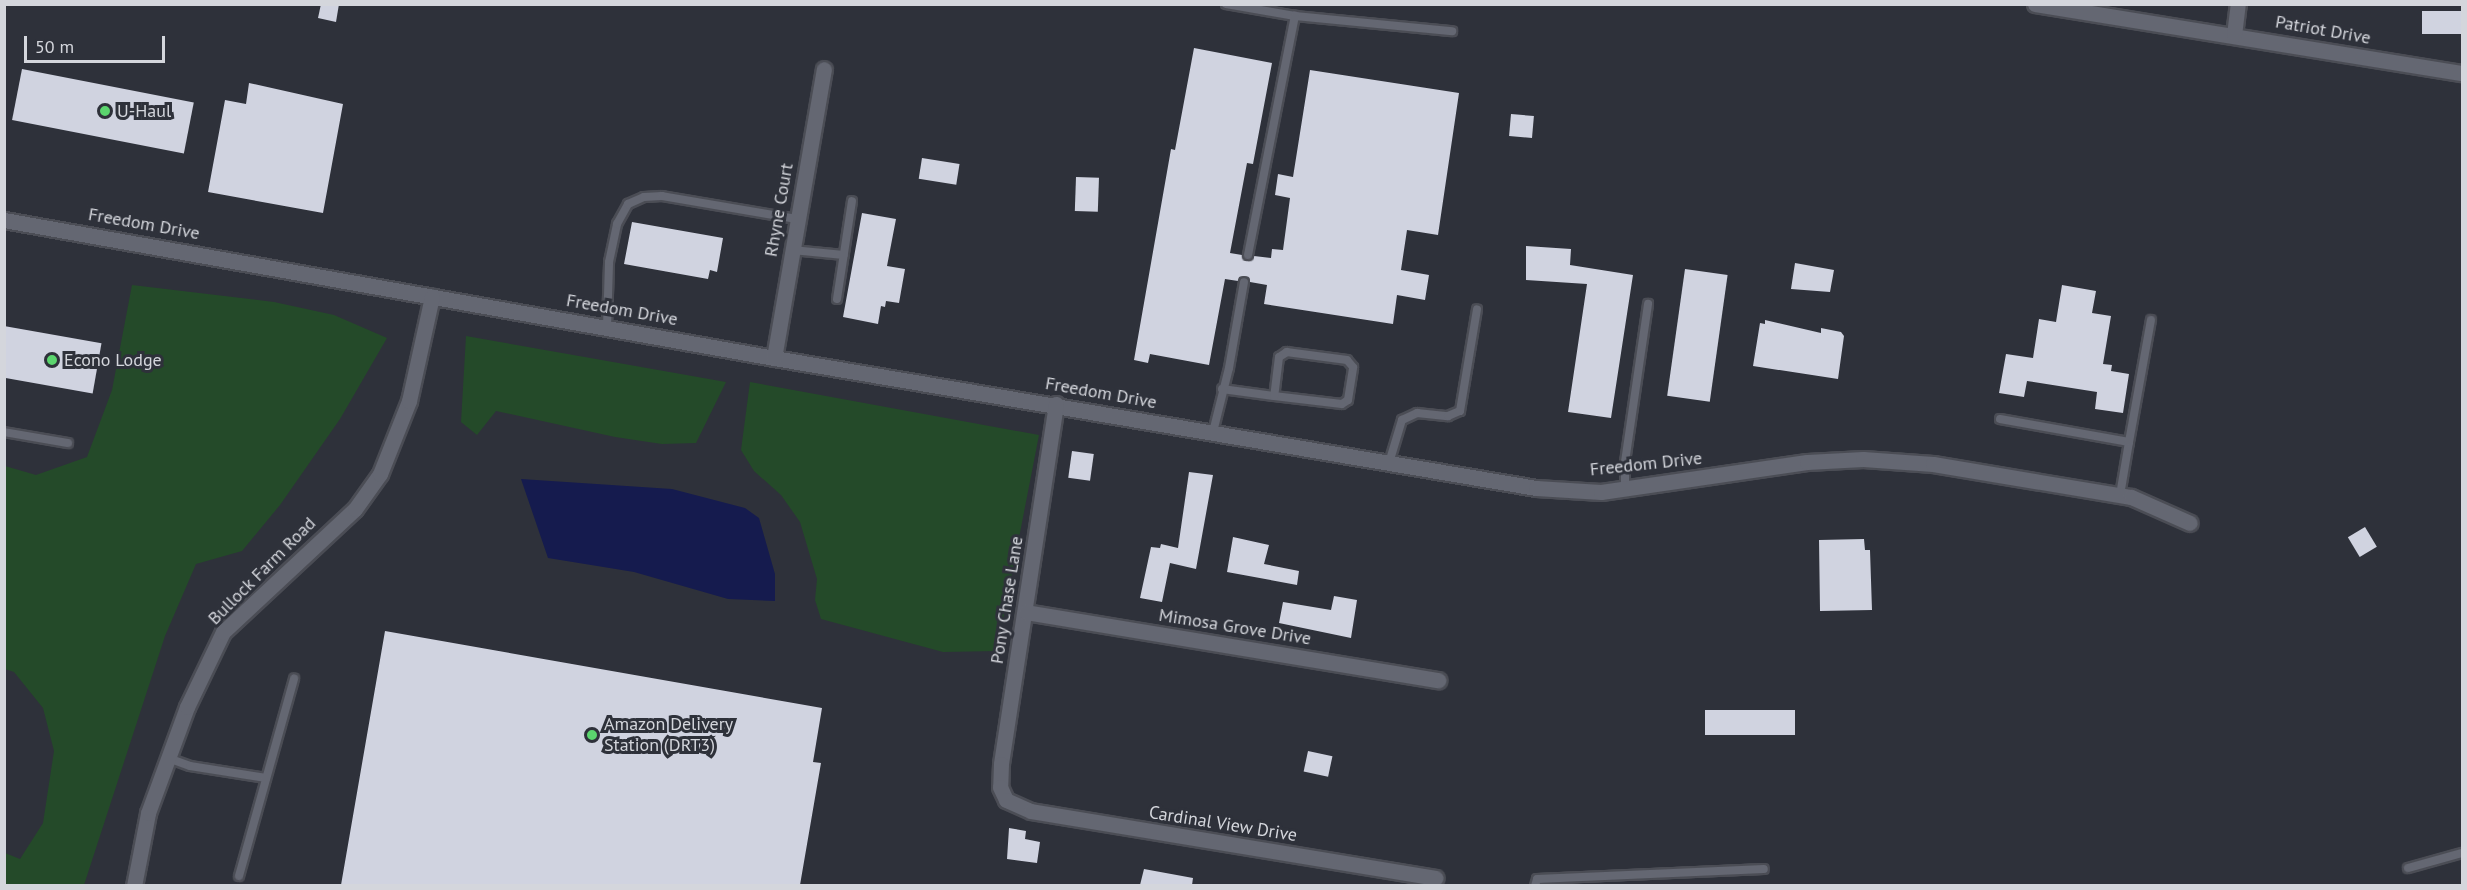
<!DOCTYPE html>
<style>
body{margin:0}
#map{position:relative;width:2467px;height:890px;overflow:hidden;background:#2e313a;font-family:"PT Sans",sans-serif}
div>[style]{position:absolute}
.green>*{inset:0;background:#244a29}
.water>*{inset:0;background:#151b4e}
.building>*{inset:0;background:#d0d3e0;transform-origin:0 0}
.roads{filter:drop-shadow(2px 0 #4b4d55) drop-shadow(-2px 0 #4b4d55) drop-shadow(0 2px #4b4d55) drop-shadow(0 -2px #4b4d55)}
.lane>*{height:8px;margin:-4px;padding:0 4px;transform-origin:4px;border-radius:4px;background:#646772}
.street>*{height:15px;margin:-7.5px;padding:0 7.5px;transform-origin:7.5px;border-radius:7.5px;background:#646772}
.dots>*{width:16px;height:16px;translate:-50% -50%;box-sizing:border-box;border:3px solid #2e313a;border-radius:50%}
span{translate:-50% -50%;white-space:nowrap;text-align:center;line-height:1.15;-webkit-text-stroke:6px #2e313a;paint-order:stroke}
.street-label{font-size:18px;color:#d4d6dc}
.poi-label{font-size:18px;color:#d4d6dc}
.left{translate:0 -50%;text-align:left}
.frame{position:absolute;inset:0;border:6px solid #d4d6dc;pointer-events:none}
.scale{position:absolute;left:24px;top:36px;width:141px;height:27px;box-sizing:border-box;border:3px solid #d4d6dc;border-top:0;padding-left:8px;font-size:18px;line-height:21px;white-space:nowrap;color:#d4d6dc;-webkit-text-stroke:4px #2e313a;paint-order:stroke}
</style>
<div id="map">
<div class="green">
<div style="clip-path:polygon(132px 285px,274px 302px,334px 315px,387px 338px,340px 419px,280px 505px,242px 551px,196px 564px,165px 636px,84px 885px,5px 885px,5px 853px,20px 859px,43px 823px,54px 751px,43px 708px,14px 672px,5px 669px,5px 466px,36px 475px,87px 457px,112px 390px)"></div>
<div style="clip-path:polygon(466px 336px,579px 356px,726px 382px,696px 443px,662px 444px,615px 437px,496px 411px,477px 435px,461px 422px)"></div>
<div style="clip-path:polygon(750px 382px,1039px 435px,997px 651px,943px 652px,821px 619px,815px 600px,817px 579px,800px 522px,781px 495px,754px 471px,741px 450px)"></div>
</div>
<div class="water">
<div style="clip-path:polygon(521px 479px,672px 489px,745px 508px,759px 518px,775px 574px,775px 601px,728px 599px,634px 572px,548px 558px)"></div>
</div>
<div class="building">
<div style="clip-path:polygon(321px 4px,339px 4px,336px 22px,318px 18px)"></div>
<div style="left:2422px;top:11px;width:41px;height:23px"></div>
<div style="clip-path:polygon(1194px 48px,1272px 63px,1253px 164px,1247px 163px,1230px 253px,1242px 255px,1247px 261px,1254px 256px,1271px 258px,1272px 249px,1283px 250px,1290px 198px,1275px 195px,1278px 174px,1293px 177px,1310px 70px,1459px 93px,1438px 235px,1407px 230px,1401px 270px,1429px 275px,1425px 300px,1397px 295px,1393px 324px,1264px 304px,1267px 285px,1250px 282px,1244px 276px,1238px 281px,1225px 279px,1209px 365px,1150px 354px,1148px 363px,1134px 360px,1171px 149px,1175px 150px)"></div>
<div style="left:22px;top:69px;width:175px;height:52px;rotate:11deg"></div>
<div style="clip-path:polygon(249px 83px,343px 104px,323px 213px,208px 192px,225px 100px,246px 104px)"></div>
<div style="left:1511px;top:114px;width:23px;height:22px;rotate:5deg"></div>
<div style="left:922px;top:158px;width:38px;height:21px;rotate:9deg"></div>
<div style="left:1076px;top:177px;width:23px;height:34px;rotate:2deg"></div>
<div style="clip-path:polygon(862px 213px,896px 219px,887px 266px,905px 269px,899px 303px,886px 301px,885px 307px,881px 306px,878px 324px,843px 317px)"></div>
<div style="clip-path:polygon(632px 222px,723px 238px,717px 272px,710px 270px,708px 279px,624px 264px)"></div>
<div style="clip-path:polygon(1526px 246px,1571px 249px,1570px 265px,1633px 275px,1611px 418px,1568px 412px,1587px 284px,1526px 280px)"></div>
<div style="clip-path:polygon(1795px 263px,1834px 270px,1830px 292px,1791px 289px)"></div>
<div style="left:1685px;top:269px;width:43px;height:128px;rotate:8deg"></div>
<div style="clip-path:polygon(2062px 285px,2096px 291px,2092px 313px,2111px 316px,2103px 364px,2112px 365px,2111px 371px,2129px 374px,2123px 413px,2095px 409px,2097px 392px,2027px 381px,2024px 397px,1999px 393px,2006px 354px,2033px 358px,2039px 319px,2056px 322px)"></div>
<div style="clip-path:polygon(1765px 320px,1821px 333px,1821px 328px,1841px 332px,1844px 336px,1838px 379px,1753px 366px,1760px 323px,1765px 324px)"></div>
<div style="left:4px;top:326px;width:99px;height:51px;rotate:10deg"></div>
<div style="left:1072px;top:451px;width:22px;height:27px;rotate:8deg"></div>
<div style="clip-path:polygon(1189px 472px,1213px 475px,1196px 569px,1170px 563px,1162px 602px,1140px 598px,1151px 547px,1160px 548px,1161px 544px,1178px 548px)"></div>
<div style="left:2365px;top:527px;width:23px;height:20px;rotate:59deg"></div>
<div style="clip-path:polygon(1233px 537px,1269px 545px,1264px 564px,1299px 571px,1297px 585px,1227px 572px)"></div>
<div style="clip-path:polygon(1864px 539px,1865px 550px,1870px 550px,1872px 610px,1820px 611px,1819px 540px)"></div>
<div style="clip-path:polygon(1334px 596px,1357px 600px,1351px 638px,1279px 623px,1283px 602px,1331px 610px)"></div>
<div style="clip-path:polygon(385px 631px,822px 708px,813px 762px,821px 763px,800px 885px,341px 885px)"></div>
<div style="left:1795px;top:710px;width:25px;height:90px;rotate:90deg"></div>
<div style="left:1308px;top:751px;width:25px;height:21px;rotate:12deg"></div>
<div style="clip-path:polygon(1009px 828px,1026px 831px,1025px 839px,1040px 842px,1037px 863px,1007px 859px)"></div>
<div style="clip-path:polygon(1144px 869px,1193px 878px,1192px 885px,1140px 885px)"></div>
</div>
<div class="roads">
<div class="lane">
<div style="left:1226px;top:4px;width:70px;rotate:9.9deg"></div>
<div style="left:1295px;top:16px;width:158px;rotate:5.5deg"></div>
<div style="left:792px;top:250px;width:52px;rotate:5.5deg"></div>
<div style="left:1248px;top:255px;width:244px;rotate:-78.9deg"></div>
<div style="left:837px;top:299px;width:99px;rotate:-81.3deg"></div>
<div style="left:607px;top:327px;width:65px;rotate:-88.2deg"></div>
<div style="left:609px;top:262px;width:39px;rotate:-78deg"></div>
<div style="left:617px;top:224px;width:23px;rotate:-61deg"></div>
<div style="left:628px;top:204px;width:17px;rotate:-24deg"></div>
<div style="left:644px;top:197px;width:18px;rotate:-3deg"></div>
<div style="left:662px;top:196px;width:137px;rotate:9.7deg"></div>
<div style="left:1222px;top:389px;width:52px;rotate:7.7deg"></div>
<div style="left:1274px;top:396px;width:68px;rotate:6.7deg"></div>
<div style="left:1342px;top:404px;width:7px;rotate:-34deg"></div>
<div style="left:1348px;top:400px;width:33px;rotate:-81deg"></div>
<div style="left:1353px;top:367px;width:9px;rotate:-131deg"></div>
<div style="left:1347px;top:360px;width:61px;rotate:-172.4deg"></div>
<div style="left:1287px;top:352px;width:9px;rotate:148deg"></div>
<div style="left:1279px;top:357px;width:39px;rotate:97deg"></div>
<div style="left:2000px;top:419px;width:131px;rotate:10.1deg"></div>
<div style="left:2129px;top:442px;width:54px;rotate:99.6deg"></div>
<div style="left:4px;top:432px;width:65px;rotate:9.8deg"></div>
<div style="left:1213px;top:432px;width:66px;rotate:-76deg"></div>
<div style="left:1229px;top:368px;width:87px;rotate:-80.1deg"></div>
<div style="left:2129px;top:442px;width:124px;rotate:-79.8deg"></div>
<div style="left:1389px;top:463px;width:45px;rotate:-73.2deg"></div>
<div style="left:1402px;top:420px;width:17px;rotate:-25deg"></div>
<div style="left:1417px;top:413px;width:31px;rotate:6deg"></div>
<div style="left:1448px;top:416px;width:13px;rotate:-23deg"></div>
<div style="left:1460px;top:411px;width:103px;rotate:-80.5deg"></div>
<div style="left:1625px;top:489px;width:27px;rotate:-90deg"></div>
<div style="left:1625px;top:462px;width:160px;rotate:-81.7deg"></div>
<div style="left:168px;top:758px;width:23px;rotate:20deg"></div>
<div style="left:190px;top:766px;width:77px;rotate:9deg"></div>
<div style="left:2408px;top:868px;width:56px;rotate:-15.5deg"></div>
<div style="left:239px;top:876px;width:205px;rotate:-74.4deg"></div>
<div style="left:1535px;top:886px;width:7px;rotate:-74deg"></div>
<div style="left:1537px;top:879px;width:227px;rotate:-2.5deg"></div>
</div>
<div class="street">
<div style="left:2035px;top:4px;width:433px;rotate:9.2deg"></div>
<div style="left:2234px;top:35px;width:31px;rotate:-83deg"></div>
<div style="left:4px;top:220px;width:782px;rotate:10.16deg"></div>
<div style="left:774px;top:358px;width:773px;rotate:9.68deg"></div>
<div style="left:1536px;top:488px;width:65px;rotate:3.5deg"></div>
<div style="left:1601px;top:492px;width:208px;rotate:-8.3deg"></div>
<div style="left:1807px;top:462px;width:56px;rotate:-3.1deg"></div>
<div style="left:1863px;top:459px;width:70px;rotate:4.1deg"></div>
<div style="left:1933px;top:464px;width:201px;rotate:9.5deg"></div>
<div style="left:2131px;top:497px;width:64px;rotate:23.8deg"></div>
<div style="left:774px;top:358px;width:293px;rotate:-80.2deg"></div>
<div style="left:1056px;top:404px;width:364px;rotate:98.7deg"></div>
<div style="left:1001px;top:764px;width:23px;rotate:92deg"></div>
<div style="left:1000px;top:787px;width:14px;rotate:65deg"></div>
<div style="left:1006px;top:800px;width:27px;rotate:24deg"></div>
<div style="left:1031px;top:811px;width:410px;rotate:9.4deg"></div>
<div style="left:1026px;top:612px;width:418px;rotate:9.4deg"></div>
<div style="left:134px;top:886px;width:74px;rotate:-79.1deg"></div>
<div style="left:148px;top:813px;width:113px;rotate:-69.8deg"></div>
<div style="left:187px;top:707px;width:83px;rotate:-64.4deg"></div>
<div style="left:223px;top:632px;width:180px;rotate:-43deg"></div>
<div style="left:355px;top:509px;width:43px;rotate:-54.5deg"></div>
<div style="left:380px;top:474px;width:79px;rotate:-68.3deg"></div>
<div style="left:409px;top:401px;width:107px;rotate:-77.6deg"></div>
</div>
</div>
<div class="dots">
<div style="left:105px;top:111px;background:#5bd56e"></div>
<div style="left:52px;top:360px;background:#5bd56e"></div>
<div style="left:592px;top:735px;background:#5bd56e"></div>
</div>
<div class="street-label">
<span style="left:2323px;top:30px;rotate:10deg">Patriot Drive</span>
<span style="left:779px;top:210px;rotate:-80deg">Rhyne Court</span>
<span style="left:144px;top:224px;rotate:10deg">Freedom Drive</span>
<span style="left:622px;top:310px;rotate:10deg">Freedom Drive</span>
<span style="left:1101px;top:393px;rotate:10deg">Freedom Drive</span>
<span style="left:1646px;top:464px;rotate:-6deg">Freedom Drive</span>
<span style="left:262px;top:571px;rotate:-45deg">Bullock Farm Road</span>
<span style="left:1007px;top:600px;rotate:-81deg">Pony Chase Lane</span>
<span style="left:1235px;top:627px;rotate:9deg">Mimosa Grove Drive</span>
<span style="left:1223px;top:824px;rotate:9deg">Cardinal View Drive</span>
</div>
<div class="poi-label">
<span class="left" style="left:117px;top:111px">U-Haul</span>
<span class="left" style="left:64px;top:360px">Econo Lodge</span>
<span class="left" style="left:604px;top:735px">Amazon Delivery<br>Station (DRT3)</span>
</div>
<div class="frame"></div>
<div class="scale">50 m</div>
</div>
